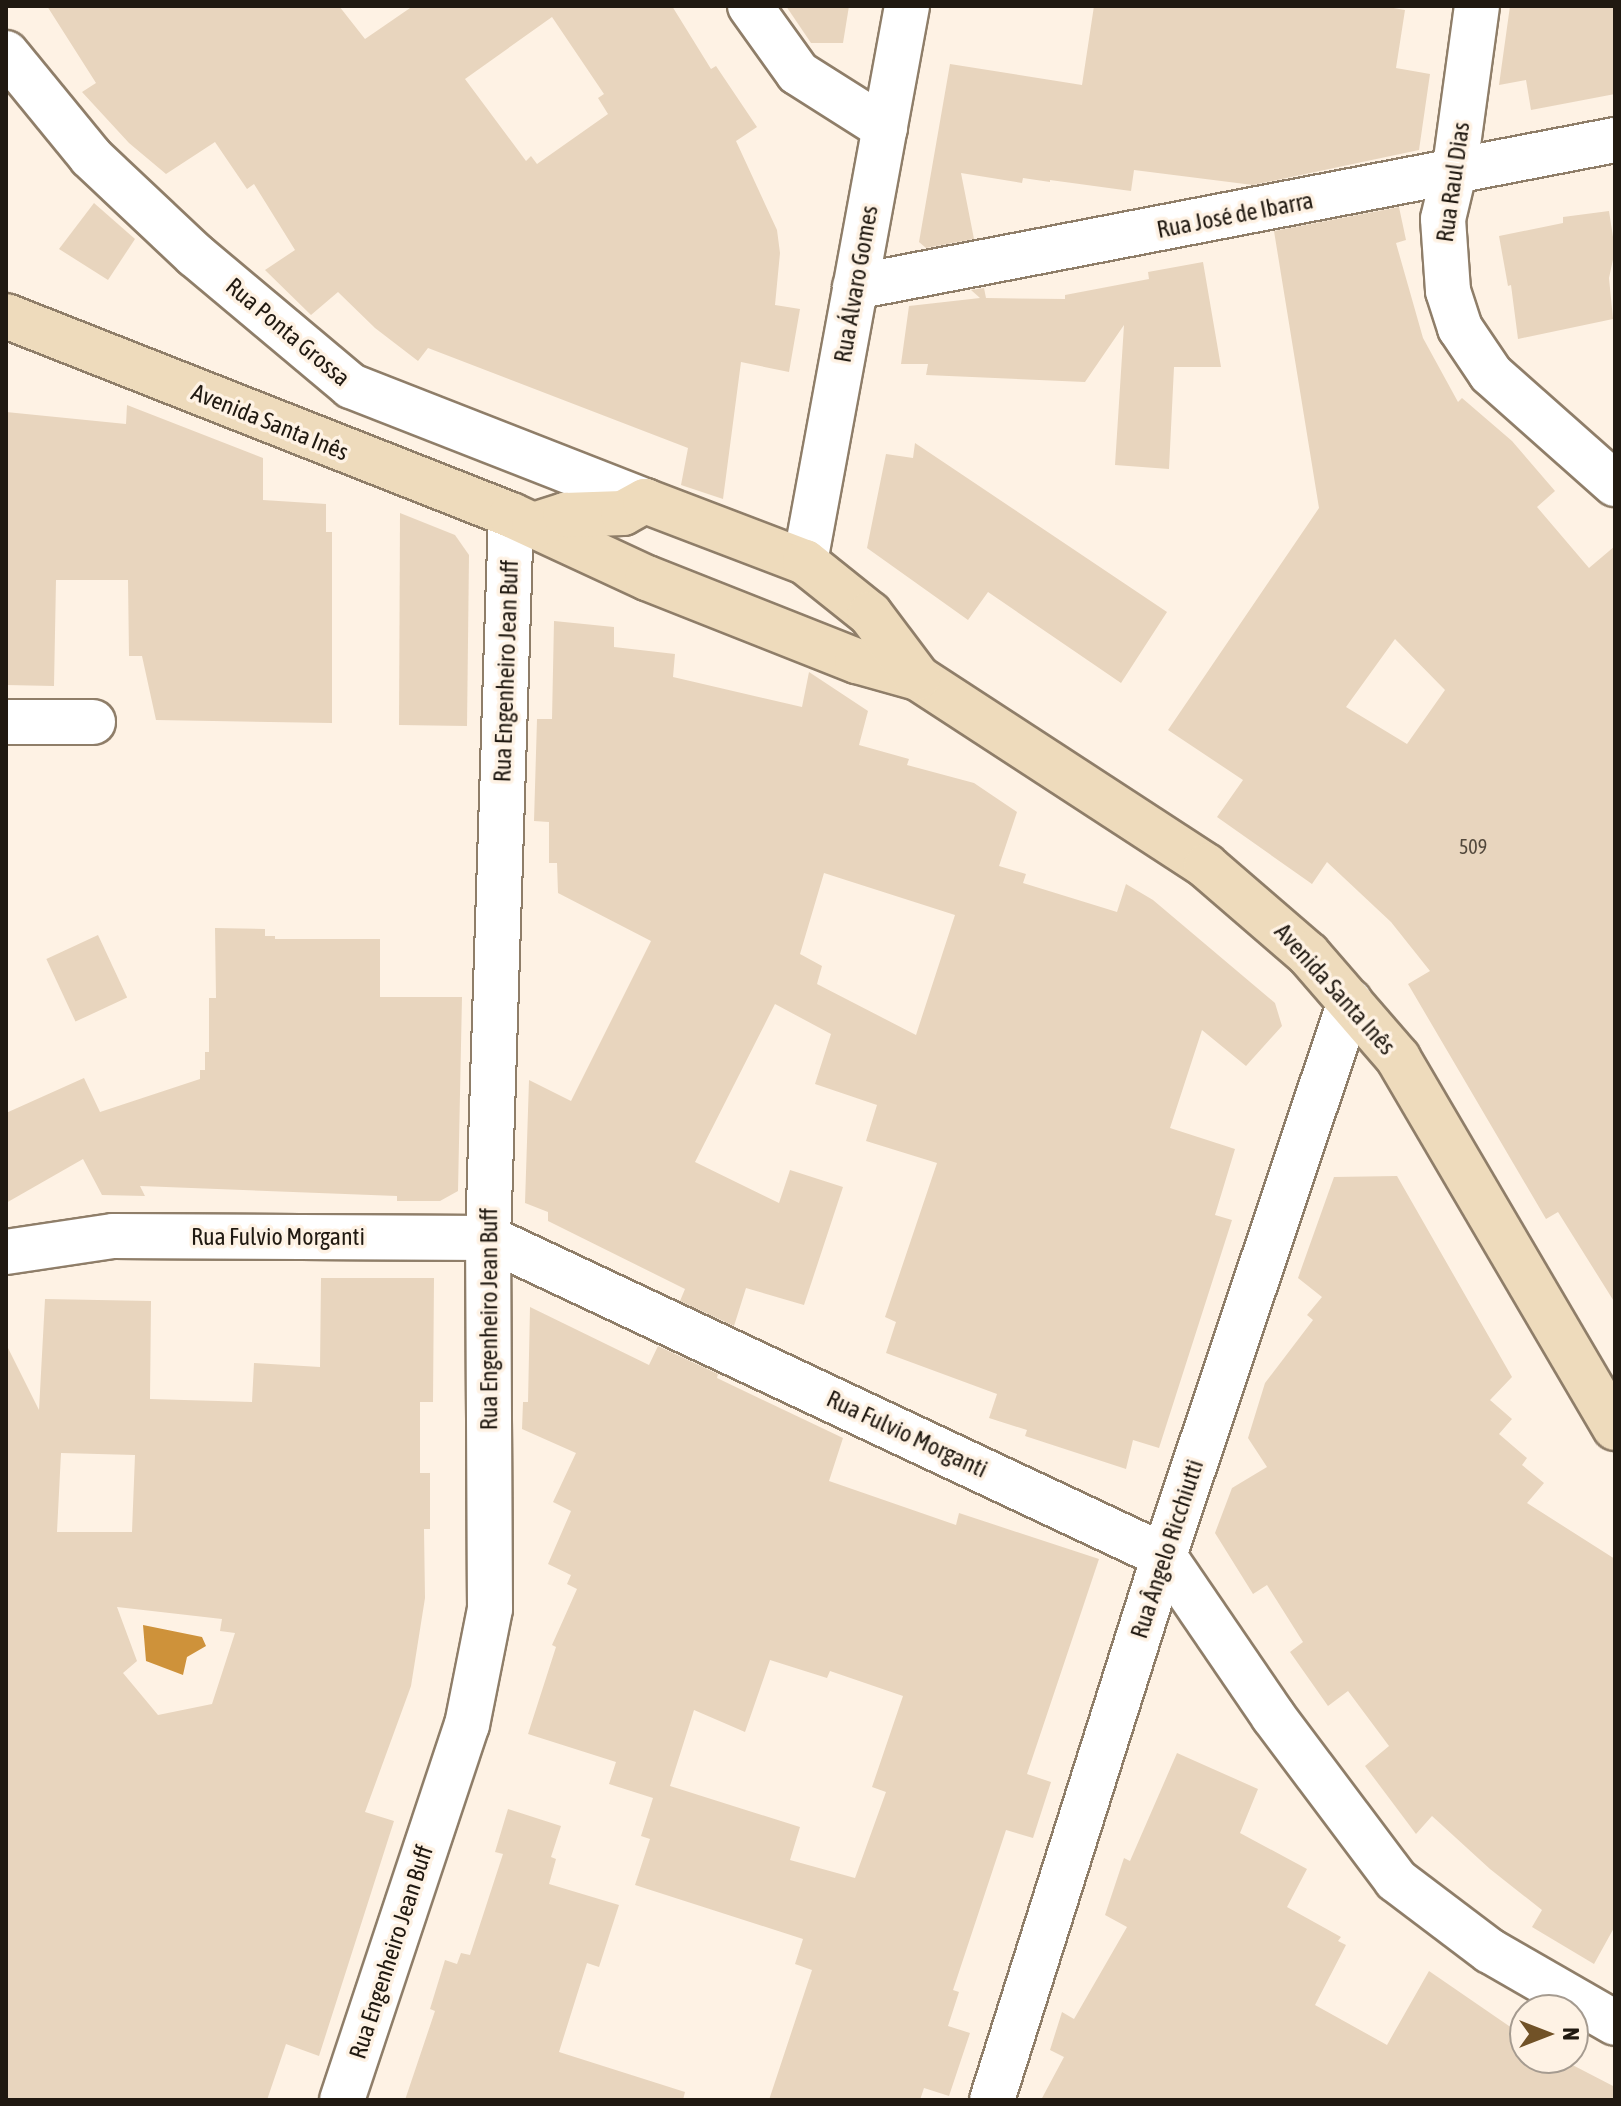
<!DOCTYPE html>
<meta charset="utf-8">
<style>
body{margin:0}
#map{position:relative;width:1621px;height:2106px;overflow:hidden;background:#fef2e4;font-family:"Asap Condensed",sans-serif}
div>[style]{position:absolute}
.water>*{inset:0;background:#ce923a}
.building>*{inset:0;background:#e8d5be;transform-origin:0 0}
.roads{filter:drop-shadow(2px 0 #8f7e69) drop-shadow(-2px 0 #8f7e69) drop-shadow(0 2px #8f7e69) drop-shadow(0 -2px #8f7e69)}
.minor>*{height:44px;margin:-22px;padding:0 22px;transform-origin:22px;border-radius:22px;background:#fff}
.tertiary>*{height:44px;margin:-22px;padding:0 22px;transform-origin:22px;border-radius:22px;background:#fff}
.secondary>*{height:44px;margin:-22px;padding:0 22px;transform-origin:22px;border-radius:22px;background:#eedbbc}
span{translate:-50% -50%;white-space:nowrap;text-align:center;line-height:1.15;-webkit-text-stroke:7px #fef2e4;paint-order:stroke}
.number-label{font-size:20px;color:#52483c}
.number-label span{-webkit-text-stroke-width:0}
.street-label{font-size:24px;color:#201911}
.frame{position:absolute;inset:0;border:8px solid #201911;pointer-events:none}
.north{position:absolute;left:1509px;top:1994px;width:80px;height:80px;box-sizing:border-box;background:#fef2e4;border:2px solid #a59b90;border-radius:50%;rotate:90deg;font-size:22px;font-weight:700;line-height:32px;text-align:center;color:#201911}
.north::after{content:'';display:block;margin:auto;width:28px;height:36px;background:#715227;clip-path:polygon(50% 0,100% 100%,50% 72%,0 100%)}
</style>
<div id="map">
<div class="water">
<div style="clip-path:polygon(143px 1625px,202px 1637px,206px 1646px,187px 1657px,183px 1675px,146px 1661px)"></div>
</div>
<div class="building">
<div style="clip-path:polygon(evenodd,47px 6px,339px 6px,365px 39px,413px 6px,672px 6px,711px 69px,716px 66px,757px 127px,736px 141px,777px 230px,780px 253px,775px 305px,800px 309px,789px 372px,741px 362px,723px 499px,681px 485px,688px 448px,428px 348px,418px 361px,375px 328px,338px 292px,311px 315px,265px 270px,295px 250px,254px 184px,247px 189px,215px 142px,166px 174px,129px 143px,82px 92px,96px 83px,47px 6px,552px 17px,604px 94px,598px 98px,608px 114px,537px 164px,531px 156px,526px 161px,465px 79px,552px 17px)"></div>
<div style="clip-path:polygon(786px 6px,849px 6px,843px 43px,811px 43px)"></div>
<div style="clip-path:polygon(1094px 6px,1382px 6px,1405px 10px,1396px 68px,1430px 74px,1419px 150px,1253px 185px,1134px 170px,1131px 191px,1050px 180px,1050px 182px,1023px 178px,1022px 183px,961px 173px,974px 239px,926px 248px,919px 242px,950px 64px,1082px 85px)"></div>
<div style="clip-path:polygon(1510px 6px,1615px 6px,1615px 94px,1531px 110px,1526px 80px,1499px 85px)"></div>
<div style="clip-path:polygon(94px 203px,135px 239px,108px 280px,59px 249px)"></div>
<div style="clip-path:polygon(evenodd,1399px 207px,1406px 240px,1396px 243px,1423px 338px,1458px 402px,1462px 398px,1512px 441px,1555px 491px,1537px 507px,1589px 568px,1615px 546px,1615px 1303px,1558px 1212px,1546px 1219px,1408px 984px,1430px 971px,1391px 922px,1327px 862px,1312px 884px,1217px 817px,1243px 780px,1168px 730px,1319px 508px,1274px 231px,1399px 207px,1395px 639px,1445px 690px,1407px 744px,1346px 707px,1395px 639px)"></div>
<div style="clip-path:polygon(1609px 211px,1615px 250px,1609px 278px,1613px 319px,1518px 339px,1511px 285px,1508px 286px,1499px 236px,1563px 223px,1563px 217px)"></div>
<div style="clip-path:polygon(1203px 262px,1221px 367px,1174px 367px,1169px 469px,1115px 465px,1124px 325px,1085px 382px,926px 375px,928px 364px,901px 364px,909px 306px,980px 298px,971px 290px,984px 288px,986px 298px,1065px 299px,1065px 295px,1149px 279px,1148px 272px)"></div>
<div style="clip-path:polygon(127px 405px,263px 458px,263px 500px,326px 504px,326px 532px,332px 532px,332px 723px,156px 720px,142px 656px,129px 656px,128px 580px,56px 580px,54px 686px,6px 685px,6px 412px,126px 424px)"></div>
<div style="clip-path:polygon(915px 443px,1167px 612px,1121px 683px,988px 592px,968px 620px,867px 548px,886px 454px,913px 458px)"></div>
<div style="clip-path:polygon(400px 513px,455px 535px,469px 555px,467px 726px,399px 725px)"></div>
<div style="clip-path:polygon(evenodd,554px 621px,614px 627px,614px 647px,675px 654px,673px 677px,802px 707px,809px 672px,868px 711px,859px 745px,909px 759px,907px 765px,974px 783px,1017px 812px,999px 866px,1026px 874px,1023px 883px,1117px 912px,1126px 884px,1153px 900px,1275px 1003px,1282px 1026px,1246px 1066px,1202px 1030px,1170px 1128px,1235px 1149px,1215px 1215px,1232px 1220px,1159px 1448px,1133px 1440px,1126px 1469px,1025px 1436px,1027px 1430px,989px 1418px,997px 1394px,886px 1353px,896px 1322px,885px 1317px,937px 1163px,866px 1141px,877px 1105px,815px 1084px,831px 1034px,775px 1004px,695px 1162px,779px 1203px,790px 1170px,843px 1187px,804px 1305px,746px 1288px,734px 1326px,680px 1301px,685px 1289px,548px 1221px,548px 1212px,525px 1203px,529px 1080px,571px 1101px,651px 941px,558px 893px,557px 863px,549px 863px,549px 822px,534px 821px,537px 719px,552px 719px,554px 621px,824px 873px,955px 915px,916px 1035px,817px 984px,822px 966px,800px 954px,824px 873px)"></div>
<div style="clip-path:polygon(215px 928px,265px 929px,265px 936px,275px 936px,275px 939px,380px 939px,380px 997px,462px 997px,458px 1191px,440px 1201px,397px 1201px,397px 1196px,140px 1186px,145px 1196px,102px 1195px,83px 1159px,6px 1203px,6px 1113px,84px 1078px,100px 1112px,200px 1079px,200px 1070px,205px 1070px,205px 1052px,209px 1052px,209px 998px,216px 998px)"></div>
<div style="left:98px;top:935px;width:69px;height:57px;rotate:65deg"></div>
<div style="clip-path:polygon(1397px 1176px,1512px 1377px,1490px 1400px,1512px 1419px,1499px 1434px,1527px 1458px,1522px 1465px,1544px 1483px,1527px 1503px,1615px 1559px,1615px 1926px,1594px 1964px,1532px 1927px,1542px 1910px,1490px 1869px,1432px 1816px,1416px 1834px,1365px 1766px,1389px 1746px,1348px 1691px,1328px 1706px,1290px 1652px,1303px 1642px,1267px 1585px,1253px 1594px,1215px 1533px,1232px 1488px,1267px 1467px,1248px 1438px,1265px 1383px,1313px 1320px,1307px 1315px,1322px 1297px,1298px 1278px,1334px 1177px)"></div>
<div style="clip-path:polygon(evenodd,321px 1278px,434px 1278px,433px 1402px,420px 1402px,420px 1473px,430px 1473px,430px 1529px,424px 1529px,425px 1598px,411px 1686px,365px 1812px,394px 1821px,319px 2056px,286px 2044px,267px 2100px,6px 2100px,6px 1344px,39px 1410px,45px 1299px,151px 1301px,150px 1399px,252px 1402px,254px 1363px,320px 1367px,321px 1278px,61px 1453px,135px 1455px,132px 1532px,57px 1532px,61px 1453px,321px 1278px,117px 1607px,222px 1619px,220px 1631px,235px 1633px,212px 1704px,158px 1715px,123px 1673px,137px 1661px,117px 1607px)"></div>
<div style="clip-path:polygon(evenodd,530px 1307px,649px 1365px,658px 1346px,718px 1374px,717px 1378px,843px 1438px,829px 1481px,956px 1525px,959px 1513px,1099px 1559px,1027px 1774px,1051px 1782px,1033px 1838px,1006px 1830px,953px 1990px,959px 1992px,948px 2026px,970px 2033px,949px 2096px,924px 2088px,920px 2100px,769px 2100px,812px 1970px,795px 1964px,803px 1939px,635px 1885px,650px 1839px,641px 1836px,653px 1798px,609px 1784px,616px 1762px,528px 1734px,556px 1647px,552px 1645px,577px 1589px,567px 1584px,571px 1575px,548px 1564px,571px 1511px,553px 1502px,576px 1453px,522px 1429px,523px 1402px,528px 1402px,530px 1307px,770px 1660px,827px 1678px,830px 1671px,903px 1696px,872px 1787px,886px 1792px,855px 1878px,790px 1860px,800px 1827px,670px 1786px,694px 1710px,745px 1732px,770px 1660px)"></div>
<div style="clip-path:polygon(1177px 1753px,1258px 1789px,1240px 1833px,1307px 1869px,1287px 1907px,1341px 1937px,1338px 1941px,1346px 1945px,1315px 2005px,1387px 2045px,1429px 1971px,1525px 2037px,1525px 2058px,1559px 2058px,1615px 2087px,1615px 2100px,1041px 2100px,1064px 2057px,1050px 2050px,1062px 2012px,1074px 2019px,1127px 1927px,1105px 1915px,1124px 1858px,1130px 1861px)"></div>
<div style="clip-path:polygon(508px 1809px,561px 1826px,551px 1857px,556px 1859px,549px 1884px,619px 1905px,599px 1967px,587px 1963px,559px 2052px,685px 2092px,683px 2100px,405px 2100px,435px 2011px,430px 2009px,445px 1960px,457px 1964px,461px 1953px,470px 1955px,472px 1949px,503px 1854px,495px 1852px)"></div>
</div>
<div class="roads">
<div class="minor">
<div style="left:1477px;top:6px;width:169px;rotate:97.8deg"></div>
<div style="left:1454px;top:173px;width:47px;rotate:103.4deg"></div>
<div style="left:1443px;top:219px;width:72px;rotate:86deg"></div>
<div style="left:1448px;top:291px;width:39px;rotate:72deg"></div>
<div style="left:1460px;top:328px;width:55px;rotate:56deg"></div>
<div style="left:1491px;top:374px;width:166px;rotate:41.6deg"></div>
<div style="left:6px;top:53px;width:134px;rotate:50.7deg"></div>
<div style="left:91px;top:157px;width:143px;rotate:43.3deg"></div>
<div style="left:195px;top:255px;width:204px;rotate:40deg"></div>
<div style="left:351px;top:386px;width:316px;rotate:21.4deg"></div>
<div style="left:855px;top:287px;width:774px;rotate:-10.95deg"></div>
<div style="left:6px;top:722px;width:87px"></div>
<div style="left:6px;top:1252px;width:108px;rotate:-8.5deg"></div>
<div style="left:113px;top:1236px;width:375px;rotate:0.3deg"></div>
<div style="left:488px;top:1238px;width:747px;rotate:25.19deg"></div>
<div style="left:1164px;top:1556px;width:194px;rotate:55.7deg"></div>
<div style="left:1273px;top:1716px;width:205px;rotate:53.1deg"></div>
<div style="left:1396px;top:1880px;width:118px;rotate:37.1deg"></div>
<div style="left:1490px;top:1951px;width:144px;rotate:29.9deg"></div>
<div style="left:342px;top:2100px;width:395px;rotate:-71.6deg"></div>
<div style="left:467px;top:1725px;width:118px;rotate:-78.8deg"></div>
<div style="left:490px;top:1609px;width:371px;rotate:-90.3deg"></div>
<div style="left:488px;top:1238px;width:723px;rotate:-88.18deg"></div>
<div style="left:992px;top:2100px;width:571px;rotate:-72.45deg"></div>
<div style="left:1164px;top:1556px;width:585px;rotate:-71.47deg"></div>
</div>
<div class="tertiary">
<div style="left:750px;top:6px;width:82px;rotate:54.4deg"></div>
<div style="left:798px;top:73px;width:103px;rotate:32.3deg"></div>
<div style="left:805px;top:562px;width:565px;rotate:-79.6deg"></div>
</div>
<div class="secondary">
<div style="left:6px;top:316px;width:543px;rotate:21.51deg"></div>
<div style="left:511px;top:515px;width:150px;rotate:24.9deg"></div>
<div style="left:647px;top:578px;width:226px;rotate:21.6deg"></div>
<div style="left:857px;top:661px;width:63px;rotate:15.6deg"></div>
<div style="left:918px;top:678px;width:344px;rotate:33.1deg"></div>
<div style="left:1206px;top:866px;width:135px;rotate:40.8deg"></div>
<div style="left:1308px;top:954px;width:138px;rotate:49.1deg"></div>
<div style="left:1398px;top:1058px;width:429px;rotate:59.6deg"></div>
<div style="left:534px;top:525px;width:33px;rotate:-18deg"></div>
<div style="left:565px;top:515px;width:58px;rotate:-2deg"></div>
<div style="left:623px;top:513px;width:25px;rotate:-29deg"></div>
<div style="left:645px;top:501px;width:171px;rotate:20.9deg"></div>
<div style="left:805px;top:562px;width:83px;rotate:38.7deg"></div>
<div style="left:870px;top:614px;width:80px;rotate:53.1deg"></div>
</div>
</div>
<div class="number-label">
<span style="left:1473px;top:846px">509</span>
</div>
<div class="street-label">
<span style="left:1453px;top:182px;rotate:-82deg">Rua Raul Dias</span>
<span style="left:1235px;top:215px;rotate:-11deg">Rua José de Ibarra</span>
<span style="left:856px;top:284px;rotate:-80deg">Rua Álvaro Gomes</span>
<span style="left:288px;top:332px;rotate:40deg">Rua Ponta Grossa</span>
<span style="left:270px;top:422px;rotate:22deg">Avenida Santa Inês</span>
<span style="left:506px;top:671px;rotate:-88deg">Rua Engenheiro Jean Buff</span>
<span style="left:1335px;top:989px;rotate:48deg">Avenida Santa Inês</span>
<span style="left:278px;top:1237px">Rua Fulvio Morganti</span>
<span style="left:489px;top:1319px;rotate:-90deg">Rua Engenheiro Jean Buff</span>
<span style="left:907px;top:1434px;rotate:25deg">Rua Fulvio Morganti</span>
<span style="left:1167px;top:1549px;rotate:-72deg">Rua Ângelo Ricchiutti</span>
<span style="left:391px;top:1952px;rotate:-72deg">Rua Engenheiro Jean Buff</span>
</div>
<div class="frame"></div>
<div class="north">N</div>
</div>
